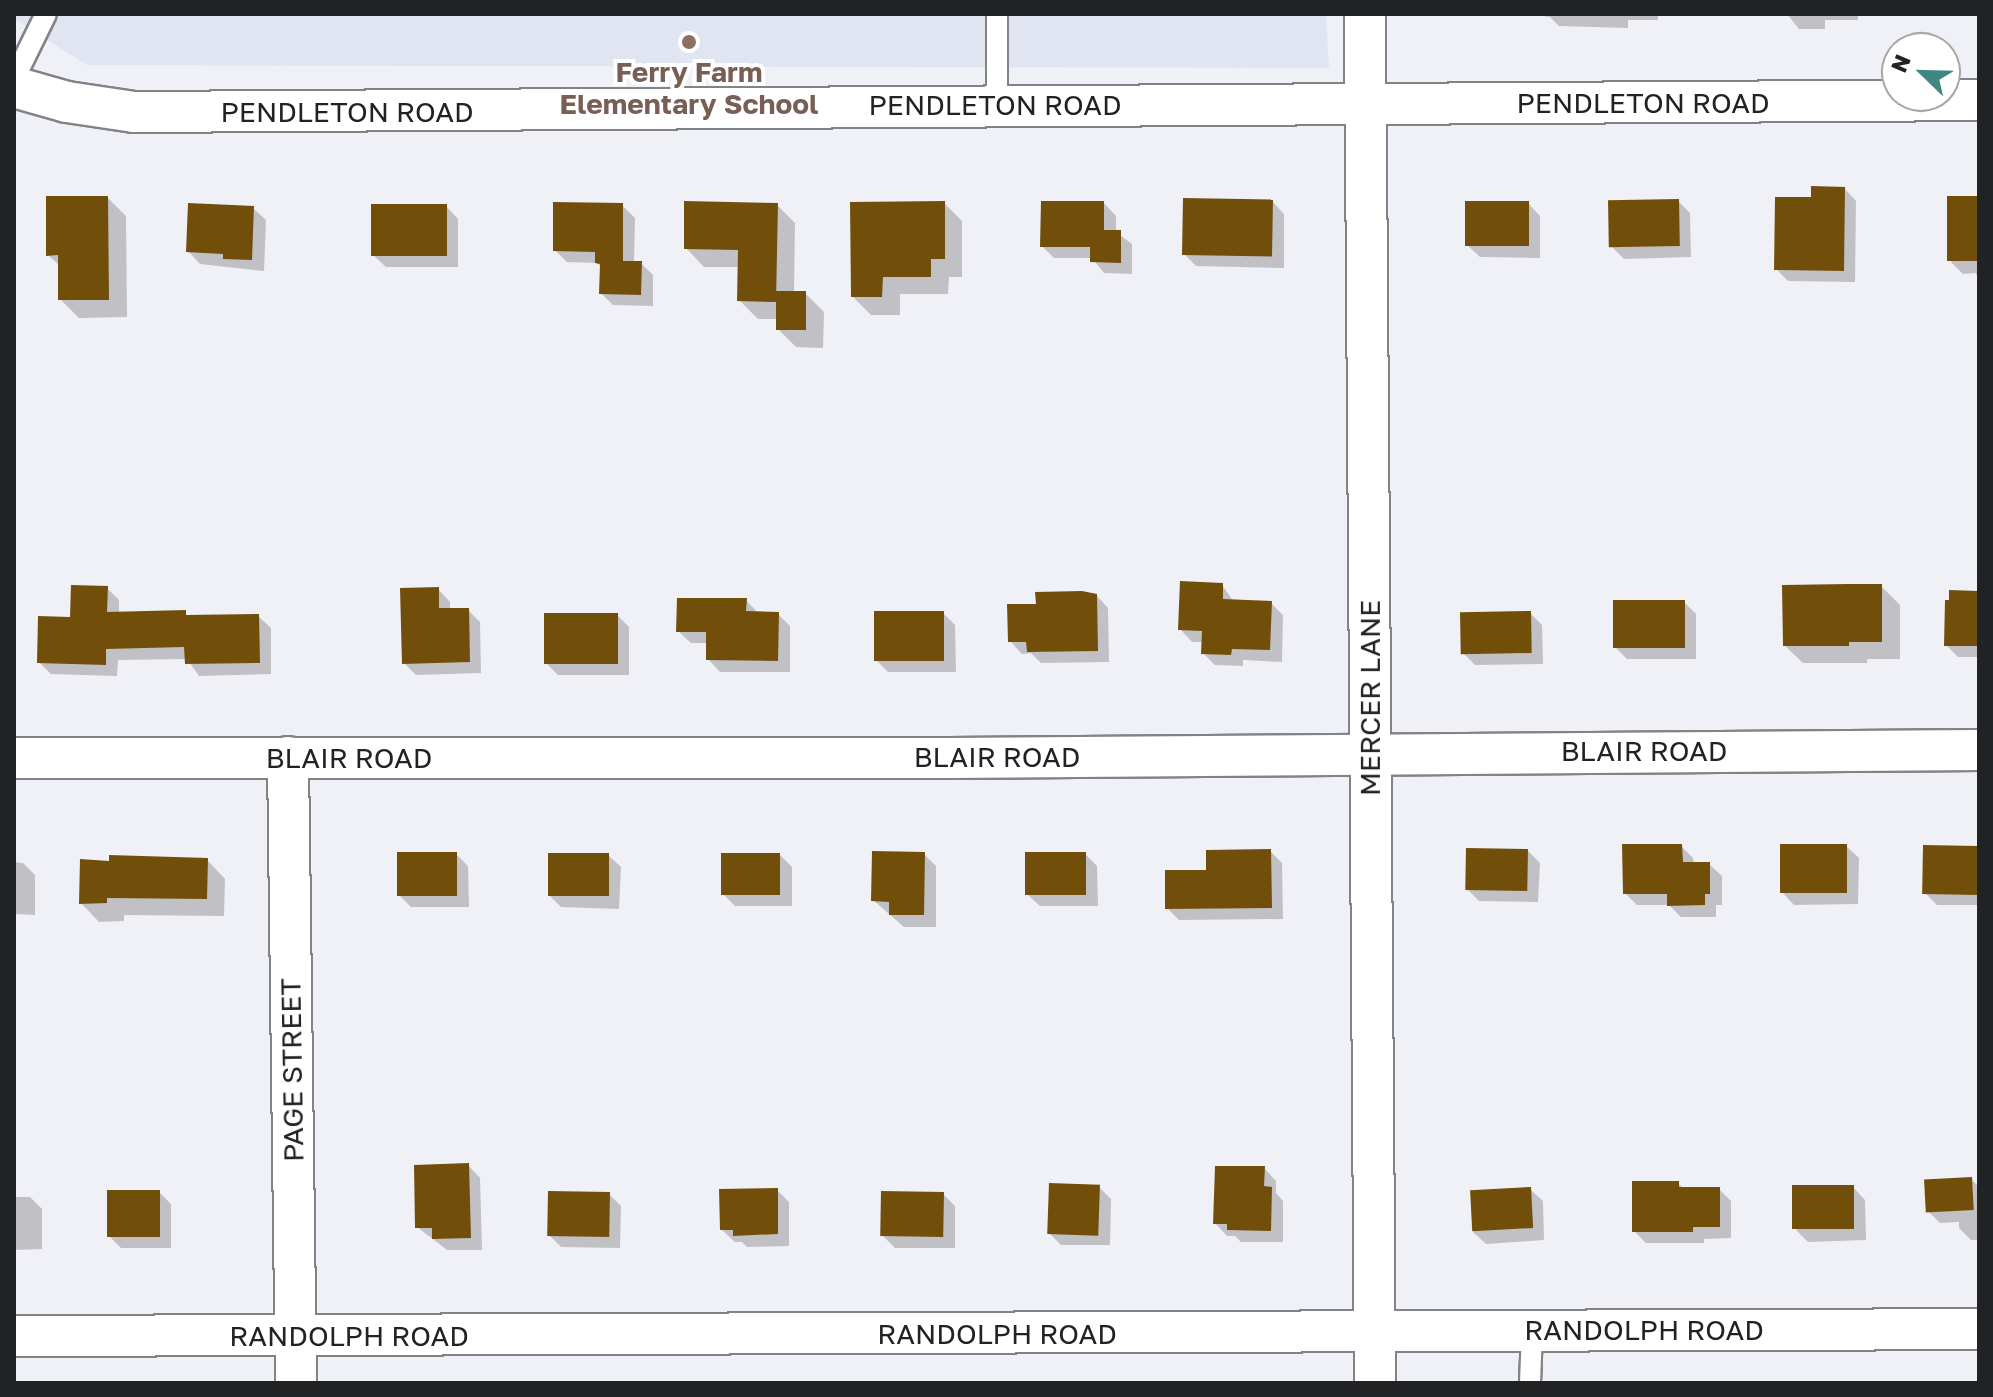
<!DOCTYPE html>
<style>
body{margin:0}
#map{position:relative;width:1993px;height:1397px;overflow:hidden;background:#f0f1f7;font-family:"Golos Text",sans-serif}
div>[style]{position:absolute}
.built>*{inset:0;background:#e1e4f1}
.shadow>*{inset:0;background:#0003}
.building>*{inset:0;background:#714f0b;transform-origin:0 0}
.roads{filter:drop-shadow(2px 0 #828387) drop-shadow(-2px 0 #828387) drop-shadow(0 2px #828387) drop-shadow(0 -2px #828387)}
.lane>*{height:20px;margin:-10px;padding:0 10px;transform-origin:10px;border-radius:10px;background:#fff}
.street>*{height:40px;margin:-20px;padding:0 20px;transform-origin:20px;border-radius:20px;background:#fff}
.dots>*{width:22px;height:22px;translate:-50% -50%;box-sizing:border-box;border:4px solid #fff;border-radius:50%}
span{translate:-50% -50%;white-space:nowrap;text-align:center;line-height:1.15;-webkit-text-stroke:8px #fff;paint-order:stroke}
.education-label{font-size:28px;color:#785e54;font-weight:700}
.street-label{font-size:28px;color:#212224}
.frame{position:absolute;inset:0;border:16px solid #212224;pointer-events:none}
.north{position:absolute;left:1881px;top:32px;width:80px;height:80px;box-sizing:border-box;background:#fff;border:2px solid #a6a7a7;border-radius:50%;rotate:293deg;font-size:22px;font-weight:700;line-height:32px;text-align:center;color:#212224}
.north::after{content:'';display:block;margin:auto;width:28px;height:36px;background:#3f8782;clip-path:polygon(50% 0,100% 100%,50% 72%,0 100%)}
</style>
<div id="map">
<div class="built">
<div style="clip-path:polygon(14px 14px,1326px 14px,1329px 68px,87px 65px,14px 19px)"></div>
</div>
<div class="shadow">
<div style="clip-path:polygon(1529px 14px,1658px 14px,1658px 20px,1628px 20px,1628px 28px,1559px 26px,1550px 17px)"></div>
<div style="clip-path:polygon(1787px 14px,1858px 14px,1858px 20px,1825px 20px,1825px 29px,1799px 29px)"></div>
<div style="clip-path:polygon(1844px 188px,1856px 201px,1855px 282px,1788px 281px,1776px 269px)"></div>
<div style="clip-path:polygon(108px 198px,126px 216px,127px 317px,79px 318px,60px 299px,60px 266px,48px 255px)"></div>
<div style="clip-path:polygon(1979px 198px,1979px 283px,1976px 273px,1963px 274px,1951px 262px)"></div>
<div style="clip-path:polygon(1272px 201px,1284px 214px,1284px 268px,1196px 266px,1184px 254px)"></div>
<div style="clip-path:polygon(1678px 201px,1690px 213px,1691px 257px,1624px 259px,1612px 247px)"></div>
<div style="clip-path:polygon(944px 203px,962px 221px,962px 277px,949px 277px,948px 294px,900px 294px,900px 315px,871px 315px,853px 297px)"></div>
<div style="clip-path:polygon(1104px 203px,1116px 216px,1116px 232px,1132px 244px,1132px 274px,1104px 273px,1092px 258px,1054px 258px,1042px 246px)"></div>
<div style="clip-path:polygon(1528px 203px,1540px 216px,1540px 258px,1480px 257px,1467px 245px)"></div>
<div style="clip-path:polygon(622px 205px,635px 218px,634px 263px,641px 263px,653px 275px,653px 306px,613px 305px,601px 293px,602px 268px,597px 263px,567px 262px,555px 250px)"></div>
<div style="clip-path:polygon(777px 205px,795px 223px,794px 293px,805px 293px,824px 312px,823px 348px,796px 347px,778px 329px,778px 319px,758px 319px,739px 300px,740px 267px,704px 267px,686px 248px)"></div>
<div style="clip-path:polygon(446px 206px,458px 219px,458px 267px,386px 267px,373px 255px)"></div>
<div style="clip-path:polygon(253px 208px,266px 220px,264px 271px,200px 264px,188px 251px)"></div>
<div style="clip-path:polygon(1222px 585px,1234px 602px,1271px 603px,1283px 615px,1282px 662px,1243px 660px,1243px 666px,1215px 665px,1203px 653px,1203px 642px,1192px 642px,1180px 629px)"></div>
<div style="clip-path:polygon(1881px 586px,1900px 605px,1900px 659px,1867px 659px,1867px 663px,1803px 663px,1784px 645px)"></div>
<div style="clip-path:polygon(107px 588px,119px 600px,119px 614px,258px 616px,271px 628px,271px 674px,199px 676px,187px 659px,118px 660px,117px 676px,51px 674px,39px 662px,72px 619px)"></div>
<div style="clip-path:polygon(438px 589px,450px 602px,450px 610px,468px 610px,480px 622px,481px 673px,416px 675px,404px 663px)"></div>
<div style="clip-path:polygon(1979px 593px,1979px 657px,1958px 657px,1946px 645px)"></div>
<div style="clip-path:polygon(1096px 595px,1108px 608px,1109px 662px,1041px 663px,1031px 653px,1022px 654px,1010px 641px,1038px 606px)"></div>
<div style="clip-path:polygon(746px 600px,759px 614px,778px 614px,790px 626px,790px 672px,720px 672px,708px 659px,708px 643px,691px 643px,678px 631px)"></div>
<div style="clip-path:polygon(1684px 602px,1696px 614px,1696px 659px,1627px 659px,1615px 647px)"></div>
<div style="clip-path:polygon(943px 613px,955px 625px,956px 672px,888px 672px,876px 660px)"></div>
<div style="clip-path:polygon(1530px 613px,1542px 625px,1543px 664px,1475px 665px,1463px 653px)"></div>
<div style="clip-path:polygon(617px 615px,629px 627px,629px 675px,558px 675px,546px 663px)"></div>
<div style="clip-path:polygon(1681px 846px,1693px 858px,1694px 864px,1709px 864px,1722px 876px,1722px 905px,1716px 905px,1716px 917px,1681px 917px,1669px 905px,1637px 905px,1625px 893px)"></div>
<div style="clip-path:polygon(1846px 846px,1859px 858px,1858px 904px,1794px 905px,1782px 892px)"></div>
<div style="clip-path:polygon(1979px 848px,1979px 905px,1937px 905px,1925px 893px)"></div>
<div style="clip-path:polygon(1270px 851px,1282px 863px,1283px 919px,1179px 920px,1167px 908px,1208px 872px)"></div>
<div style="clip-path:polygon(1528px 851px,1540px 863px,1538px 902px,1479px 901px,1467px 889px)"></div>
<div style="clip-path:polygon(456px 854px,468px 866px,469px 907px,411px 907px,399px 895px)"></div>
<div style="clip-path:polygon(924px 854px,936px 866px,936px 927px,904px 927px,873px 900px)"></div>
<div style="clip-path:polygon(1085px 854px,1097px 866px,1098px 906px,1040px 906px,1027px 894px)"></div>
<div style="clip-path:polygon(608px 855px,621px 867px,619px 909px,561px 907px,549px 895px)"></div>
<div style="clip-path:polygon(780px 855px,792px 867px,792px 906px,735px 906px,723px 894px)"></div>
<div style="clip-path:polygon(207px 860px,225px 879px,224px 916px,124px 915px,124px 921px,99px 922px,81px 903px)"></div>
<div style="clip-path:polygon(14px 862px,23px 863px,35px 875px,35px 915px,14px 914px)"></div>
<div style="clip-path:polygon(468px 1165px,480px 1178px,482px 1250px,447px 1250px,417px 1227px)"></div>
<div style="clip-path:polygon(1264px 1168px,1276px 1181px,1276px 1193px,1283px 1201px,1283px 1242px,1241px 1242px,1235px 1236px,1227px 1236px,1215px 1223px)"></div>
<div style="clip-path:polygon(1971px 1179px,1979px 1187px,1979px 1240px,1971px 1240px,1959px 1228px,1959px 1222px,1940px 1223px,1927px 1210px)"></div>
<div style="clip-path:polygon(1678px 1183px,1684px 1189px,1719px 1189px,1731px 1201px,1731px 1238px,1704px 1239px,1704px 1243px,1646px 1243px,1634px 1231px)"></div>
<div style="clip-path:polygon(1099px 1187px,1111px 1199px,1110px 1245px,1061px 1245px,1049px 1233px)"></div>
<div style="clip-path:polygon(1853px 1187px,1865px 1200px,1866px 1240px,1808px 1242px,1796px 1230px)"></div>
<div style="clip-path:polygon(1530px 1189px,1543px 1201px,1544px 1240px,1486px 1244px,1473px 1232px)"></div>
<div style="clip-path:polygon(777px 1190px,789px 1202px,789px 1246px,747px 1247px,742px 1242px,735px 1242px,722px 1230px)"></div>
<div style="clip-path:polygon(159px 1192px,171px 1204px,171px 1248px,121px 1248px,109px 1236px)"></div>
<div style="clip-path:polygon(609px 1194px,621px 1206px,620px 1248px,561px 1247px,549px 1235px)"></div>
<div style="clip-path:polygon(943px 1194px,955px 1206px,955px 1248px,895px 1248px,883px 1236px)"></div>
<div style="clip-path:polygon(14px 1197px,30px 1197px,42px 1209px,42px 1249px,14px 1250px)"></div>
</div>
<div class="building">
<div style="clip-path:polygon(1811px 186px,1845px 187px,1844px 271px,1774px 270px,1775px 197px,1811px 197px)"></div>
<div style="clip-path:polygon(46px 196px,108px 196px,109px 300px,58px 300px,58px 255px,46px 256px)"></div>
<div style="left:1979px;top:196px;width:65px;height:32px;rotate:90deg"></div>
<div style="left:1183px;top:198px;width:90px;height:57px;rotate:1deg"></div>
<div style="left:1679px;top:199px;width:47px;height:71px;rotate:89deg"></div>
<div style="clip-path:polygon(684px 201px,778px 203px,776px 302px,737px 301px,738px 250px,684px 249px)"></div>
<div style="clip-path:polygon(945px 201px,945px 259px,931px 259px,931px 277px,883px 277px,882px 297px,851px 297px,850px 202px)"></div>
<div style="clip-path:polygon(1041px 201px,1104px 201px,1104px 230px,1121px 230px,1121px 263px,1090px 262px,1090px 247px,1040px 247px)"></div>
<div style="left:1465px;top:201px;width:64px;height:45px"></div>
<div style="clip-path:polygon(553px 202px,623px 203px,623px 261px,642px 261px,641px 295px,599px 294px,600px 264px,595px 263px,595px 252px,553px 251px)"></div>
<div style="clip-path:polygon(188px 203px,254px 206px,252px 260px,223px 259px,223px 254px,186px 252px)"></div>
<div style="left:371px;top:204px;width:76px;height:52px"></div>
<div style="left:776px;top:291px;width:30px;height:39px"></div>
<div style="clip-path:polygon(1180px 581px,1223px 583px,1223px 599px,1272px 601px,1270px 650px,1232px 649px,1231px 655px,1201px 654px,1202px 631px,1178px 630px)"></div>
<div style="clip-path:polygon(1849px 584px,1882px 584px,1882px 642px,1849px 642px,1849px 646px,1783px 646px,1782px 585px)"></div>
<div style="clip-path:polygon(71px 585px,108px 586px,107px 612px,186px 610px,186px 615px,259px 614px,260px 663px,185px 664px,184px 647px,106px 649px,106px 665px,37px 663px,38px 616px,70px 617px)"></div>
<div style="clip-path:polygon(439px 587px,439px 608px,469px 608px,470px 662px,402px 664px,400px 588px)"></div>
<div style="clip-path:polygon(1949px 590px,1979px 591px,1979px 646px,1944px 646px,1945px 600px,1949px 600px)"></div>
<div style="clip-path:polygon(1082px 591px,1097px 594px,1098px 651px,1027px 652px,1026px 642px,1008px 642px,1007px 604px,1036px 604px,1035px 592px)"></div>
<div style="clip-path:polygon(677px 598px,747px 598px,746px 611px,779px 612px,778px 661px,706px 660px,706px 632px,676px 632px)"></div>
<div style="left:1613px;top:600px;width:72px;height:48px"></div>
<div style="left:874px;top:611px;width:70px;height:50px"></div>
<div style="left:1531px;top:611px;width:42px;height:71px;rotate:89deg"></div>
<div style="left:544px;top:613px;width:74px;height:51px"></div>
<div style="clip-path:polygon(1622px 844px,1682px 844px,1683px 862px,1710px 862px,1710px 894px,1705px 894px,1705px 905px,1667px 906px,1667px 894px,1623px 894px)"></div>
<div style="left:1780px;top:844px;width:67px;height:49px"></div>
<div style="left:1923px;top:845px;width:56px;height:49px;rotate:1deg"></div>
<div style="left:1466px;top:848px;width:62px;height:42px;rotate:1deg"></div>
<div style="clip-path:polygon(1271px 849px,1272px 908px,1165px 909px,1165px 870px,1206px 870px,1206px 850px)"></div>
<div style="clip-path:polygon(872px 851px,925px 852px,924px 915px,889px 915px,889px 902px,871px 901px)"></div>
<div style="left:397px;top:852px;width:60px;height:44px"></div>
<div style="left:1025px;top:852px;width:61px;height:43px"></div>
<div style="left:548px;top:853px;width:61px;height:43px"></div>
<div style="left:721px;top:853px;width:59px;height:42px"></div>
<div style="clip-path:polygon(109px 855px,208px 858px,207px 899px,107px 898px,107px 903px,79px 904px,80px 859px,109px 861px)"></div>
<div style="clip-path:polygon(469px 1163px,471px 1238px,432px 1239px,432px 1228px,415px 1228px,414px 1165px)"></div>
<div style="clip-path:polygon(1215px 1166px,1265px 1166px,1264px 1186px,1272px 1187px,1271px 1231px,1227px 1230px,1227px 1224px,1213px 1224px)"></div>
<div style="left:1972px;top:1177px;width:33px;height:48px;rotate:87deg"></div>
<div style="clip-path:polygon(1632px 1181px,1679px 1181px,1679px 1187px,1720px 1187px,1720px 1227px,1693px 1227px,1693px 1232px,1632px 1232px)"></div>
<div style="left:1049px;top:1183px;width:51px;height:51px;rotate:2deg"></div>
<div style="left:1854px;top:1185px;width:44px;height:62px;rotate:90deg"></div>
<div style="left:1531px;top:1187px;width:41px;height:61px;rotate:87deg"></div>
<div style="clip-path:polygon(778px 1188px,778px 1234px,733px 1236px,733px 1230px,720px 1230px,719px 1189px)"></div>
<div style="left:107px;top:1190px;width:53px;height:47px"></div>
<div style="left:548px;top:1191px;width:62px;height:45px;rotate:1deg"></div>
<div style="left:881px;top:1191px;width:63px;height:45px;rotate:1deg"></div>
</div>
<div class="roads">
<div class="lane">
<div style="left:14px;top:79px;width:72px;rotate:-63.8deg"></div>
<div style="left:997px;top:105px;width:91px;rotate:-90deg"></div>
<div style="left:1530px;top:1383px;width:52px;rotate:-87.8deg"></div>
</div>
<div class="street">
<div style="left:1365px;top:14px;width:1369px;rotate:89.58deg"></div>
<div style="left:14px;top:87px;width:55px;rotate:15.8deg"></div>
<div style="left:67px;top:102px;width:68px;rotate:8.5deg"></div>
<div style="left:134px;top:112px;width:1845px;rotate:-0.37deg"></div>
<div style="left:288px;top:757px;width:626px;rotate:89.27deg"></div>
<div style="left:14px;top:758px;width:935px"></div>
<div style="left:949px;top:758px;width:1030px;rotate:-0.45deg"></div>
<div style="left:14px;top:1336px;width:1965px;rotate:-0.2deg"></div>
</div>
</div>
<div class="dots">
<div style="left:689px;top:42px;background:#8d6e63"></div>
</div>
<div class="education-label">
<span style="left:689px;top:88px">Ferry Farm<br>Elementary School</span>
</div>
<div class="street-label">
<span style="left:1643px;top:103px">PENDLETON ROAD</span>
<span style="left:995px;top:105px">PENDLETON ROAD</span>
<span style="left:347px;top:112px">PENDLETON ROAD</span>
<span style="left:1370px;top:698px;rotate:-90deg">MERCER LANE</span>
<span style="left:1644px;top:751px">BLAIR ROAD</span>
<span style="left:997px;top:757px">BLAIR ROAD</span>
<span style="left:349px;top:758px">BLAIR ROAD</span>
<span style="left:292px;top:1070px;rotate:-91deg">PAGE STREET</span>
<span style="left:1644px;top:1330px">RANDOLPH ROAD</span>
<span style="left:997px;top:1334px">RANDOLPH ROAD</span>
<span style="left:349px;top:1336px">RANDOLPH ROAD</span>
</div>
<div class="frame"></div>
<div class="north">N</div>
</div>
